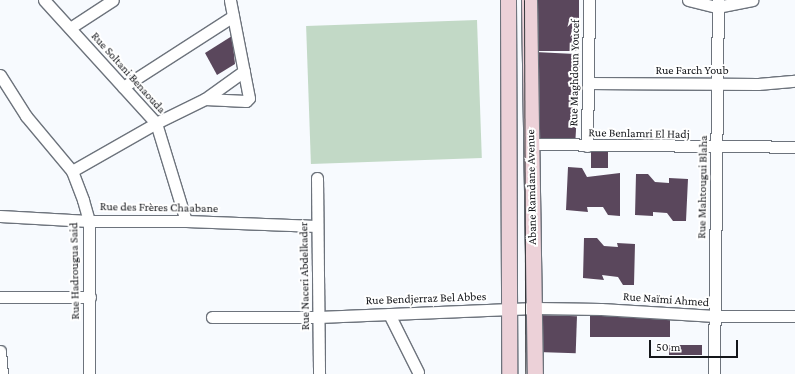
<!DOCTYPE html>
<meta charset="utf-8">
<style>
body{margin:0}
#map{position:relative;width:795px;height:374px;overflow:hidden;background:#f7fafe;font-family:"Crimson Pro",serif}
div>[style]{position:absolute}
.green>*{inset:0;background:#c2d9c6;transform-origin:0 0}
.building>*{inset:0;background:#5a475c;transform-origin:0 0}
.roads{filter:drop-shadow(1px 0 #6d737c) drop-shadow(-1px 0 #6d737c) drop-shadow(0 1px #6d737c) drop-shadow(0 -1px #6d737c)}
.minor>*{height:11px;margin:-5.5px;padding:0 5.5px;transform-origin:5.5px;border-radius:5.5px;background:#fff}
.secondary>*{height:15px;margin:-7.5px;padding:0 7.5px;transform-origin:7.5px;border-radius:7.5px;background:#ecd1d8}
.tram>*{height:1px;margin:-0.5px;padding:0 0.5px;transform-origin:0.5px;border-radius:0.5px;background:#34363a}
span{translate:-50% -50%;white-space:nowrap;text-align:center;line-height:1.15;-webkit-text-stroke:4px #fff;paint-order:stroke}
.street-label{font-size:12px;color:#14161a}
.scale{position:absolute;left:649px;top:340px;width:89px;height:18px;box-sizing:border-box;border:2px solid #14161a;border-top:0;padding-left:5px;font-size:12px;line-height:14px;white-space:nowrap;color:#14161a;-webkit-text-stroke:3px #fff;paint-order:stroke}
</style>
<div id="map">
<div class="green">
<div style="left:477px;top:20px;width:138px;height:171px;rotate:88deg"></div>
</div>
<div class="building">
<div style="left:536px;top:0;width:43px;height:51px"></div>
<div style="clip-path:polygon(232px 36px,235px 64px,217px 75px,205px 53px)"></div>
<div style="left:535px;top:52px;width:45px;height:86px;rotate:3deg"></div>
<div style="left:591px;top:151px;width:17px;height:17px"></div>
<div style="clip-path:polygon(568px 167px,582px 168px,587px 177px,620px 173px,620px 216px,608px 215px,603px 207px,587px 207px,588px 212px,566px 210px)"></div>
<div style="clip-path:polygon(636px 174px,648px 174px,655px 182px,669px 183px,669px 178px,688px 179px,686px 221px,673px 221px,667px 213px,653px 212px,653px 216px,635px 215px)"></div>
<div style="clip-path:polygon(584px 238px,597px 238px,604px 246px,618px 247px,617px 243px,635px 244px,634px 285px,623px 285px,618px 277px,602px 275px,604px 280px,583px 278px)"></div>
<div style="left:590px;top:314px;width:80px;height:23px"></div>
<div style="left:539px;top:315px;width:38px;height:37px;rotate:2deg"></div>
<div style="left:702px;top:345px;width:10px;height:33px;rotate:90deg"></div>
</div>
<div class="roads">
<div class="minor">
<div style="left:44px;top:0;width:166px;rotate:47.7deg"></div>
<div style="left:156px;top:123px;width:102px;rotate:73deg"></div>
<div style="left:688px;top:0;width:30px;rotate:14deg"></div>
<div style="left:717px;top:7px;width:36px;rotate:-11deg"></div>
<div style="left:70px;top:28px;width:51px;rotate:-33.1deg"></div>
<div style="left:0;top:75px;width:49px;rotate:57.6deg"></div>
<div style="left:26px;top:116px;width:72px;rotate:50.1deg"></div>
<div style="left:72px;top:171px;width:31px;rotate:69deg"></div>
<div style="left:83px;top:200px;width:22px;rotate:74deg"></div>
<div style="left:89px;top:221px;width:153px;rotate:90deg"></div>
<div style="left:588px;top:83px;width:170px;rotate:0.3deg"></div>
<div style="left:758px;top:84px;width:37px;rotate:-5deg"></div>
<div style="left:123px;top:87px;width:131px;rotate:-32.8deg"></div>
<div style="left:205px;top:99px;width:41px;rotate:2.8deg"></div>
<div style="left:246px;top:101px;width:4px;rotate:-45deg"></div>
<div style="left:249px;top:98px;width:100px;rotate:-101deg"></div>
<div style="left:530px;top:144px;width:265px;rotate:0.6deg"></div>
<div style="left:587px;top:146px;width:146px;rotate:-89.2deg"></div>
<div style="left:72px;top:171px;width:97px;rotate:-29.7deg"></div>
<div style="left:156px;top:123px;width:55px;rotate:-26.1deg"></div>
<div style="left:205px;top:99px;width:48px;rotate:-35.7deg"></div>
<div style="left:317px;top:178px;width:196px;rotate:89.4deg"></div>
<div style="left:0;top:216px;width:89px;rotate:3.2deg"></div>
<div style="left:89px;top:221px;width:97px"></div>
<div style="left:186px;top:221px;width:131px;rotate:2.2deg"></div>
<div style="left:0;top:297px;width:90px"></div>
<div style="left:389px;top:314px;width:65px;rotate:63.4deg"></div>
<div style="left:212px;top:317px;width:106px"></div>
<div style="left:318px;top:317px;width:217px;rotate:-2.4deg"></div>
<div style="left:535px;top:308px;width:66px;rotate:0.9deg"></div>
<div style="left:601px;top:309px;width:114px;rotate:3.5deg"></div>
<div style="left:715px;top:316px;width:80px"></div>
<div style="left:0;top:351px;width:23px;rotate:85deg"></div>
<div style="left:714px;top:374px;width:374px;rotate:-89.4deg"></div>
</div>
<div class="secondary">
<div style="left:508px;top:0;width:374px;rotate:89.8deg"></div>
<div style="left:529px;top:0;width:374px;rotate:89.1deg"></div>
</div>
</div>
<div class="tram">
<div style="left:524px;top:0;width:374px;rotate:89.8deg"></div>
</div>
<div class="street-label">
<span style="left:692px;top:71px">Rue Farch Youb</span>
<span style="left:128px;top:73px;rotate:48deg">Rue Soltani Benaouda</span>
<span style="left:575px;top:73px;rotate:-89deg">Rue Maghdoun Youcef</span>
<span style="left:639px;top:134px;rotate:1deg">Rue Benlamri El Hadj</span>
<span style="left:532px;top:187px;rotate:-91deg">Abane Ramdane Avenue</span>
<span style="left:703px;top:187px;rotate:-89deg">Rue Mahtougui Blaha</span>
<span style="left:159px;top:208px;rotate:1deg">Rue des Frères Chaabane</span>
<span style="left:75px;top:271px;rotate:-91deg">Rue Hadrougua Said</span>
<span style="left:305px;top:276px;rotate:-91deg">Rue Naceri Abdelkader</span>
<span style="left:426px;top:299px;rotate:-2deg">Rue Bendjerraz Bel Abbes</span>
<span style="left:666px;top:300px;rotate:4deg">Rue Naïmi Ahmed</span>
</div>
<div class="scale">50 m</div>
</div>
